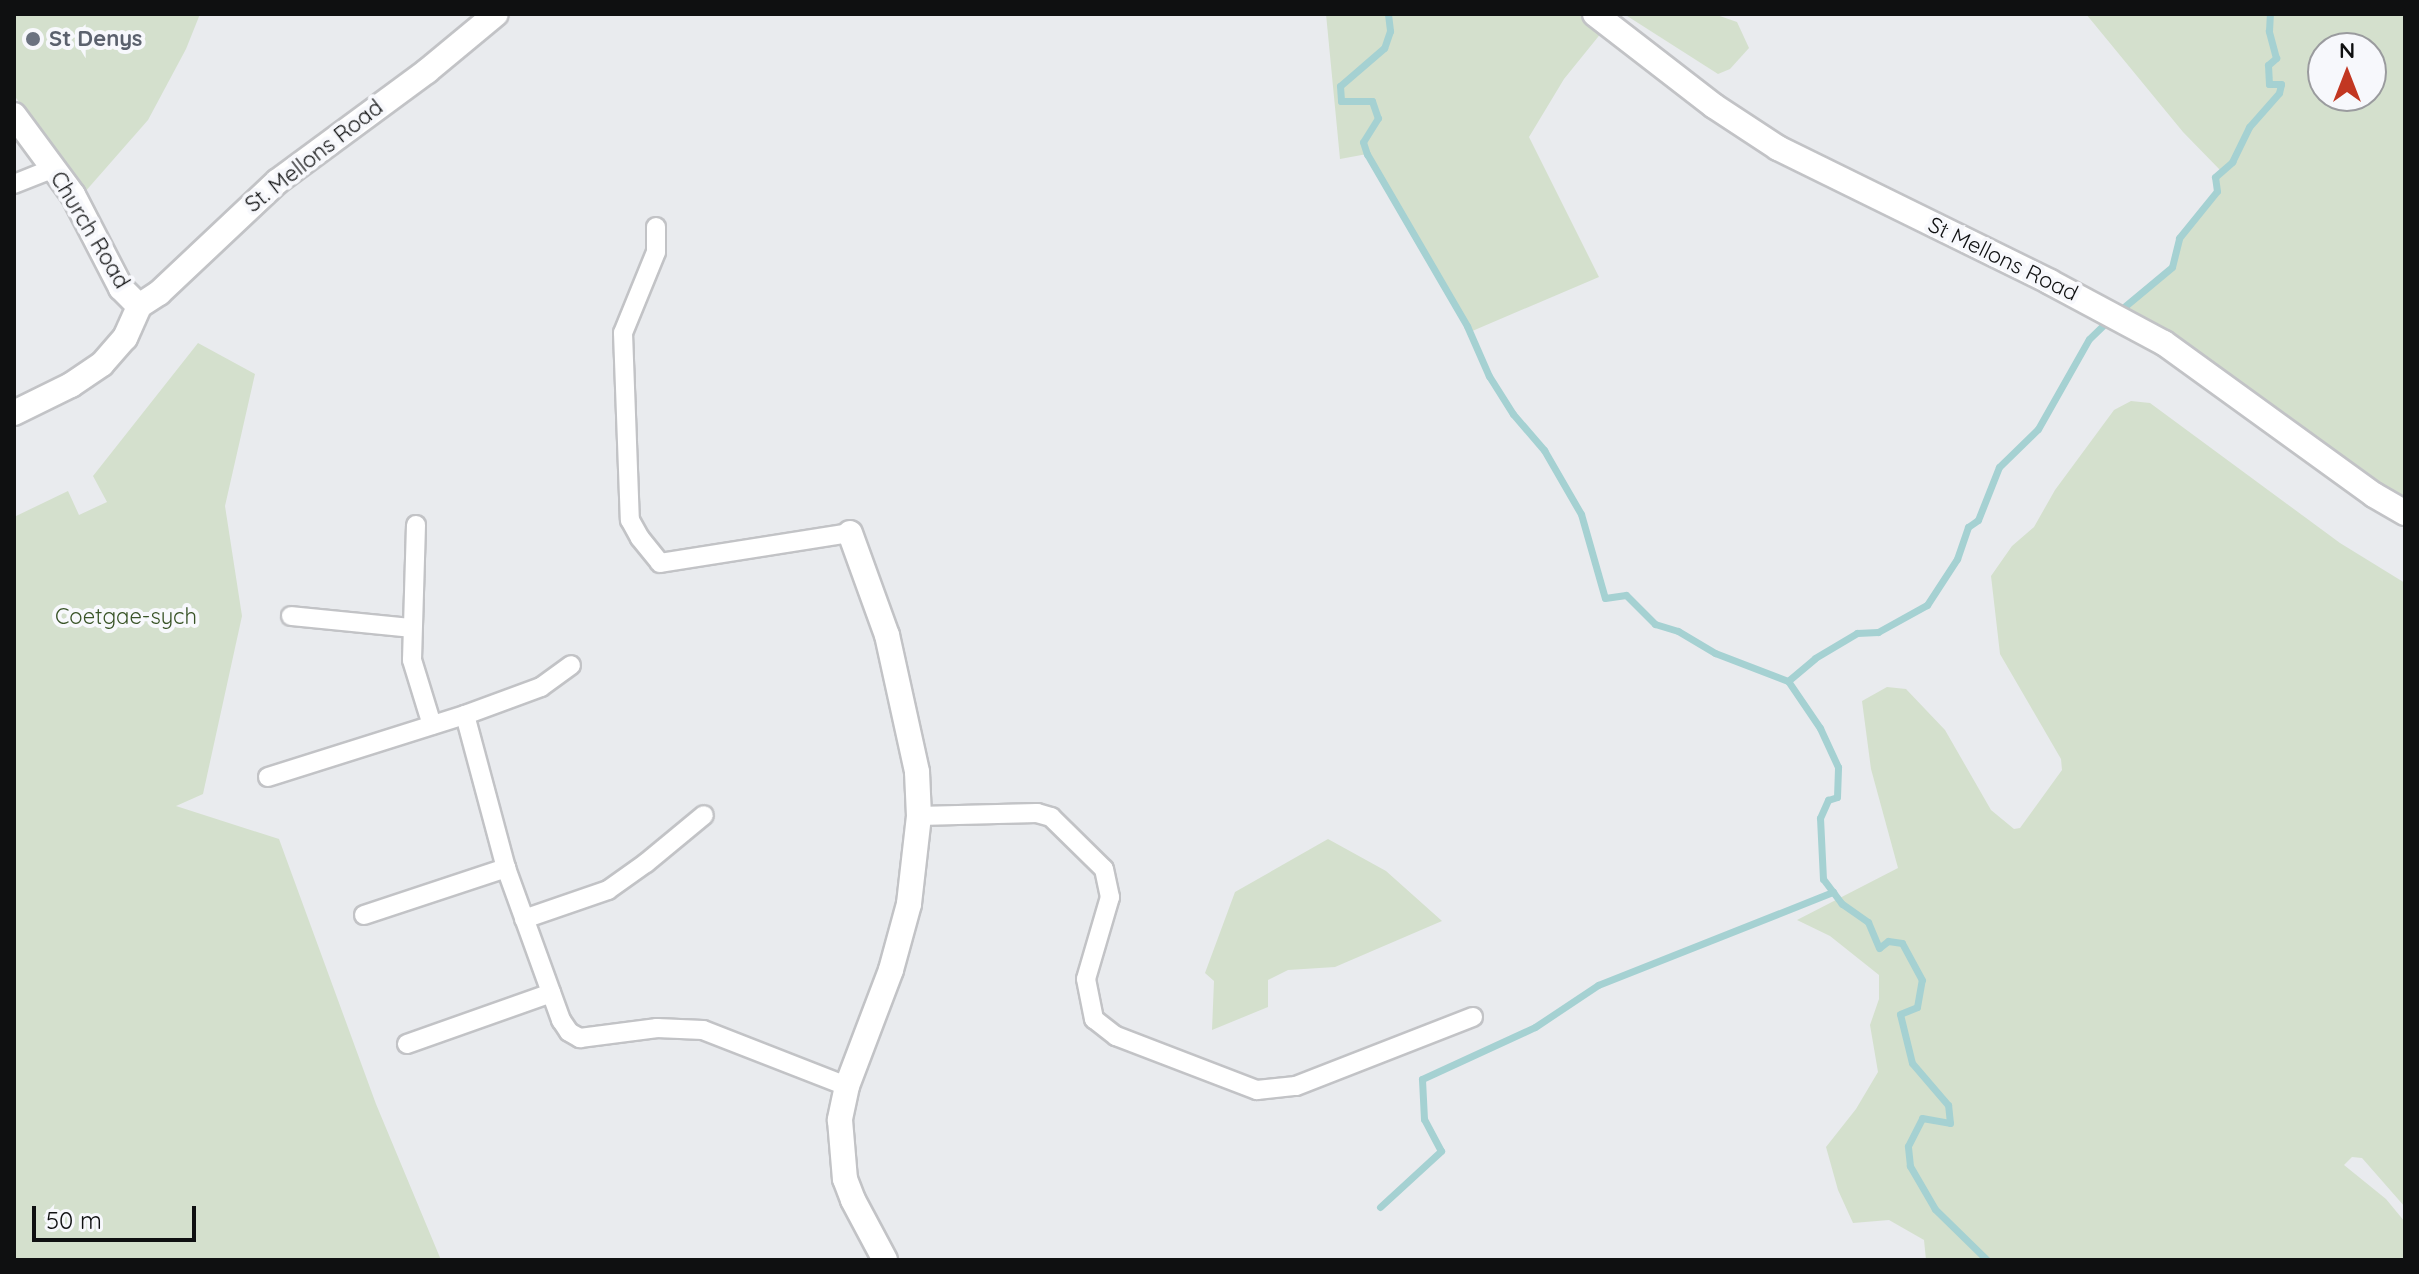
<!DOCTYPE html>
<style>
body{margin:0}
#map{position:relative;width:2419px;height:1274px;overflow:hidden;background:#e9ebee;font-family:Quicksand,sans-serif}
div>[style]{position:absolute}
.green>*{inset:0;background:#d4e0cd}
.stream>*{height:7px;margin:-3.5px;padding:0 3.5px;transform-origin:3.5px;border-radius:3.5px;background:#a5d1d2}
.roads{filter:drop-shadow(2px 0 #c2c3c6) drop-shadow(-2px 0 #c2c3c6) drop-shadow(0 2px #c2c3c6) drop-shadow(0 -2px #c2c3c6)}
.street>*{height:18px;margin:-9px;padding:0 9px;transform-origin:9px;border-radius:9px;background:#fff}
.secondary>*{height:24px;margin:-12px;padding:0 12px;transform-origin:12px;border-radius:12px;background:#fff}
.dots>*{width:22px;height:22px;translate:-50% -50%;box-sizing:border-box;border:4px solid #f7f8fc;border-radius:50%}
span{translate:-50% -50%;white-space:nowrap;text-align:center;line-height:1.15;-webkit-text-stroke:8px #f7f8fc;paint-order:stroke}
.worship-label{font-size:22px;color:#5b616d;font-weight:700}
.left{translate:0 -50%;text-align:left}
.street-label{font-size:22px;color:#0f1011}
.park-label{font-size:22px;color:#385326}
.frame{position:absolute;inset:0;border:16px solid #0f1011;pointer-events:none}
.north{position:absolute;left:2307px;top:32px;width:80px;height:80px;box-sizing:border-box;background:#f7f8fc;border:2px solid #9a9b9e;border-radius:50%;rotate:0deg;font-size:22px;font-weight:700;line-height:32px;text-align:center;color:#0f1011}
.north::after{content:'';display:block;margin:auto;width:28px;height:36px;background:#c23722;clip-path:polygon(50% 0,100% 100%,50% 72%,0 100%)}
.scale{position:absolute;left:32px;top:1206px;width:164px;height:36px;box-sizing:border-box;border:4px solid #0f1011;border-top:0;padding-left:10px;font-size:24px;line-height:28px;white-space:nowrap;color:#0f1011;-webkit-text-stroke:6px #f7f8fc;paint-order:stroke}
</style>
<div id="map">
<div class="green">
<div style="clip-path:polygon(14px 14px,200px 14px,186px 49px,148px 120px,84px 193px,14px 95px)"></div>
<div style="clip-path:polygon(1326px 14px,1581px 14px,1602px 32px,1564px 79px,1529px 137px,1599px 277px,1470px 332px,1367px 154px,1340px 159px)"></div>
<div style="clip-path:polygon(1624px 14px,1714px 14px,1737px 22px,1749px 48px,1730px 69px,1718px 74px)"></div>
<div style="clip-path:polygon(evenodd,2086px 14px,2405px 14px,2405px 501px,2350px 467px,2124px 306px,2172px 267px,2179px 238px,2217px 191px,2215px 177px,2221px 171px,2183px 132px,2086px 14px,2323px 48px,2371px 48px,2371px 96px,2323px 96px,2323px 48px)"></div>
<div style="clip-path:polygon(198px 343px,255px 374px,225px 506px,242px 616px,203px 794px,176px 806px,279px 839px,376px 1104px,441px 1260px,14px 1260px,14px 517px,68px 491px,79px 515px,107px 502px,93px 476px)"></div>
<div style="clip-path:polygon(2131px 401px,2150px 403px,2340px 543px,2405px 583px,2405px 1207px,2362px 1158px,2352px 1157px,2344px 1165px,2386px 1199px,2405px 1222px,2405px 1260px,1926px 1260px,1924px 1240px,1889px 1220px,1853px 1223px,1838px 1190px,1826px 1147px,1856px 1109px,1878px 1072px,1870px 1025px,1879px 999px,1879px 975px,1830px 936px,1797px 920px,1898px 868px,1871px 769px,1862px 701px,1887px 687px,1906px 689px,1945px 730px,1991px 810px,2014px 829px,2020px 828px,2062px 770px,2061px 759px,2000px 654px,1991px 576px,2012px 546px,2034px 527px,2055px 490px,2114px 410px)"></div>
<div style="clip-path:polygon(1328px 839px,1386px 871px,1442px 921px,1335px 967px,1288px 970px,1268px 980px,1268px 1007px,1212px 1030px,1214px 981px,1205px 973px,1235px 892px)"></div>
</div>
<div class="stream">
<div style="left:1388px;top:14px;width:17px;rotate:83deg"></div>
<div style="left:1390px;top:31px;width:18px;rotate:109deg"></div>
<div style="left:1384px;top:48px;width:58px;rotate:139.2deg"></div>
<div style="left:1340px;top:86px;width:15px;rotate:86deg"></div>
<div style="left:1341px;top:101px;width:31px"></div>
<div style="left:1372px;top:101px;width:18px;rotate:71deg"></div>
<div style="left:1378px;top:118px;width:28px;rotate:122deg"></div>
<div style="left:1363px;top:142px;width:13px;rotate:72deg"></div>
<div style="left:1367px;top:154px;width:199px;rotate:59.8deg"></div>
<div style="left:1467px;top:326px;width:55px;rotate:66.3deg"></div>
<div style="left:1489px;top:376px;width:45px;rotate:57.7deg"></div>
<div style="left:1513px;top:414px;width:48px;rotate:49.3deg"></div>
<div style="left:1544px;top:450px;width:74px;rotate:60deg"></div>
<div style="left:1581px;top:514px;width:87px;rotate:74.1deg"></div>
<div style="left:1605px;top:598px;width:21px;rotate:-8deg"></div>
<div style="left:1626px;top:595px;width:41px;rotate:45deg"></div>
<div style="left:1655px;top:624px;width:24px;rotate:17deg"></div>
<div style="left:1678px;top:631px;width:43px;rotate:30.7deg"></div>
<div style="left:1715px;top:653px;width:78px;rotate:21deg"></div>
<div style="left:2118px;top:312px;width:70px;rotate:-39.8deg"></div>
<div style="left:2172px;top:267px;width:30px;rotate:-76deg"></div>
<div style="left:2179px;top:238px;width:60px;rotate:-51deg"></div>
<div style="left:2217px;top:191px;width:14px;rotate:-98deg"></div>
<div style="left:2215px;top:177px;width:23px;rotate:-41deg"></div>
<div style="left:2232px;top:162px;width:39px;rotate:-64deg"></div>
<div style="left:2249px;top:127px;width:45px;rotate:-48.6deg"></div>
<div style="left:2279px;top:93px;width:9px;rotate:-77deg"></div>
<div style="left:2281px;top:84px;width:12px;rotate:180deg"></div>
<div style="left:2269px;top:84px;width:19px;rotate:-93deg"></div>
<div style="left:2268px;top:65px;width:11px;rotate:-41deg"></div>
<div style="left:2276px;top:58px;width:28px;rotate:-105deg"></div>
<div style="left:2269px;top:31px;width:17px;rotate:-87deg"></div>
<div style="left:1380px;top:1207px;width:83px;rotate:-42.6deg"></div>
<div style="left:1441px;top:1151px;width:36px;rotate:-118deg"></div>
<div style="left:1424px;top:1119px;width:40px;rotate:-92.9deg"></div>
<div style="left:1422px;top:1079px;width:124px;rotate:-24.7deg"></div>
<div style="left:1535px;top:1027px;width:76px;rotate:-33.7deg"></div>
<div style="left:1598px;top:985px;width:253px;rotate:-21.6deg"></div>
<div style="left:1987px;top:1260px;width:73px;rotate:-135.6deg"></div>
<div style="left:1935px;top:1209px;width:50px;rotate:-120.2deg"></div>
<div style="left:1910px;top:1166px;width:20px;rotate:-96deg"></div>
<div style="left:1908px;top:1146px;width:31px;rotate:-63deg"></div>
<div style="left:1922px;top:1118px;width:28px;rotate:10deg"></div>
<div style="left:1950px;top:1123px;width:18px;rotate:-96deg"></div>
<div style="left:1948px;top:1105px;width:55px;rotate:-130.6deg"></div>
<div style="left:1912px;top:1063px;width:50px;rotate:-103.8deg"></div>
<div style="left:1900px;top:1014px;width:18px;rotate:-22deg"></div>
<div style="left:1917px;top:1007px;width:27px;rotate:-80deg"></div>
<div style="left:1922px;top:980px;width:42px;rotate:-118.4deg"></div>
<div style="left:1902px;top:943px;width:14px;rotate:-172deg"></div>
<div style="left:1888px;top:941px;width:11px;rotate:142deg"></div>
<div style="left:1879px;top:948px;width:28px;rotate:-113deg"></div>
<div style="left:1868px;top:922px;width:32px;rotate:-145deg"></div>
<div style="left:1842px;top:904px;width:31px;rotate:-127deg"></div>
<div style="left:1823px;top:879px;width:61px;rotate:-92.8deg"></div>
<div style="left:1820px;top:818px;width:20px;rotate:-66deg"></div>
<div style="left:1828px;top:800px;width:9px;rotate:-18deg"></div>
<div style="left:1837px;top:797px;width:30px;rotate:-88deg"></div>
<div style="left:1838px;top:767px;width:43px;rotate:-114.8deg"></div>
<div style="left:1820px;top:728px;width:57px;rotate:-124.2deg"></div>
<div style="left:1788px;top:681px;width:35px;rotate:-40deg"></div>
<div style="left:1815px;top:658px;width:49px;rotate:-30.8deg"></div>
<div style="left:1857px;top:633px;width:21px;rotate:-3deg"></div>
<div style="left:1878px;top:632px;width:56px;rotate:-28.9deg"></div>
<div style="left:1927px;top:605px;width:55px;rotate:-56.9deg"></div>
<div style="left:1957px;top:559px;width:34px;rotate:-71deg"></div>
<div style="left:1968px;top:527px;width:12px;rotate:-35deg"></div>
<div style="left:1978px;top:520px;width:57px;rotate:-68.4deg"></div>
<div style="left:1999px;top:467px;width:54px;rotate:-44.3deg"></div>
<div style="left:2038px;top:429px;width:103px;rotate:-60.5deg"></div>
<div style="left:2089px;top:339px;width:28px;rotate:-44deg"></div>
</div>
<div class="roads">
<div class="street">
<div style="left:14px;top:184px;width:43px;rotate:-21.8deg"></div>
<div style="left:656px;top:227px;width:25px;rotate:90deg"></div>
<div style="left:656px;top:252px;width:87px;rotate:112.2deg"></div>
<div style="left:623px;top:333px;width:187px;rotate:87.9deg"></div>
<div style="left:630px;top:520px;width:21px;rotate:61deg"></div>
<div style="left:640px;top:538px;width:32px;rotate:51deg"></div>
<div style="left:660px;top:563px;width:192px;rotate:-9deg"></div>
<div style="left:416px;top:525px;width:135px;rotate:91.7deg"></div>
<div style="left:412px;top:660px;width:68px;rotate:72.9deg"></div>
<div style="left:291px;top:616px;width:121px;rotate:5.7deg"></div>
<div style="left:465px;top:715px;width:158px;rotate:75deg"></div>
<div style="left:506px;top:868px;width:162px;rotate:70.1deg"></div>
<div style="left:561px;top:1020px;width:14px;rotate:56deg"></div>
<div style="left:569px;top:1032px;width:13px;rotate:29deg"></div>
<div style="left:580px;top:1038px;width:78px;rotate:-7.4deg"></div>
<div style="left:657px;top:1028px;width:46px;rotate:2.5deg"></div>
<div style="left:703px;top:1030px;width:155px;rotate:21.3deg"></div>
<div style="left:268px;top:777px;width:207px;rotate:-17.5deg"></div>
<div style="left:465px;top:715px;width:81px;rotate:-20.2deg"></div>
<div style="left:541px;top:687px;width:37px;rotate:-36deg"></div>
<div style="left:919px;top:816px;width:118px;rotate:-1.5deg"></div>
<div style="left:1037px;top:813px;width:15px;rotate:16deg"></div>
<div style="left:1051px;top:817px;width:74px;rotate:44.5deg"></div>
<div style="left:1104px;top:869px;width:29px;rotate:78deg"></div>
<div style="left:1110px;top:897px;width:85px;rotate:106.3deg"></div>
<div style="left:1086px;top:979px;width:41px;rotate:78.7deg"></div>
<div style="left:1094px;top:1019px;width:28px;rotate:38deg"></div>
<div style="left:1116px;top:1036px;width:151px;rotate:21deg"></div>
<div style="left:1257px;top:1090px;width:39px;rotate:-6deg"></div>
<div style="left:1296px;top:1086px;width:190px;rotate:-21.3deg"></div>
<div style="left:364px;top:915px;width:150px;rotate:-18.3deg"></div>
<div style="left:524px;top:919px;width:89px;rotate:-19deg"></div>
<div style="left:608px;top:890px;width:47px;rotate:-35.4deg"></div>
<div style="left:646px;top:863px;width:75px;rotate:-39.6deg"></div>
<div style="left:407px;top:1044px;width:153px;rotate:-19.5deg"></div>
</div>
<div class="secondary">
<div style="left:1595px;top:14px;width:150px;rotate:37.7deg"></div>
<div style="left:1714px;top:106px;width:77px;rotate:33.3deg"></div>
<div style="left:1778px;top:148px;width:303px;rotate:26.2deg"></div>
<div style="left:2050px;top:282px;width:129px;rotate:28.2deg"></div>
<div style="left:2164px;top:343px;width:259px;rotate:35.9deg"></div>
<div style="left:2374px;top:495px;width:36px;rotate:30deg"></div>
<div style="left:14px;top:115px;width:99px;rotate:53.6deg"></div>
<div style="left:73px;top:195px;width:105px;rotate:62.7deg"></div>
<div style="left:121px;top:288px;width:25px;rotate:45deg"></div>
<div style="left:139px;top:306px;width:24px;rotate:-33deg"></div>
<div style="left:159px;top:293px;width:163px;rotate:-43.3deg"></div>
<div style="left:278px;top:181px;width:185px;rotate:-36.4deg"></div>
<div style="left:427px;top:71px;width:89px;rotate:-39.6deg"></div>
<div style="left:14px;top:413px;width:64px;rotate:-26.2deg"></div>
<div style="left:71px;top:385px;width:37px;rotate:-34deg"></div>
<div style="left:102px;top:364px;width:35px;rotate:-49deg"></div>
<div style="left:125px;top:338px;width:35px;rotate:-66deg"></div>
<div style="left:850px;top:533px;width:109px;rotate:70.1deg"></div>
<div style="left:887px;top:635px;width:140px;rotate:77.6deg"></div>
<div style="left:917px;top:772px;width:44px;rotate:87.4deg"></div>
<div style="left:919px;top:816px;width:89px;rotate:96.5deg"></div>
<div style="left:909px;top:904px;width:68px;rotate:105.3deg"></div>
<div style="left:891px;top:970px;width:124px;rotate:110.8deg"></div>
<div style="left:847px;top:1086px;width:35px;rotate:102deg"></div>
<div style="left:840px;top:1120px;width:59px;rotate:85.2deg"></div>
<div style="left:845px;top:1179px;width:22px;rotate:69deg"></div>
<div style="left:853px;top:1200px;width:68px;rotate:61.9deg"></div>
</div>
</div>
<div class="dots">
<div style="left:33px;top:39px;background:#6b7280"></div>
</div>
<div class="worship-label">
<span class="left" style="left:49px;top:39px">St Denys</span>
</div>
<div class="street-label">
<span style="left:314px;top:156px;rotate:-38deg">St. Mellons Road</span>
<span style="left:90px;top:230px;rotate:59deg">Church Road</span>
<span style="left:2003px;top:259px;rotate:26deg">St Mellons Road</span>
</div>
<div class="park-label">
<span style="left:126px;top:617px">Coetgae-sych</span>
</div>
<div class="frame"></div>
<div class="north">N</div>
<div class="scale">50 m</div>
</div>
